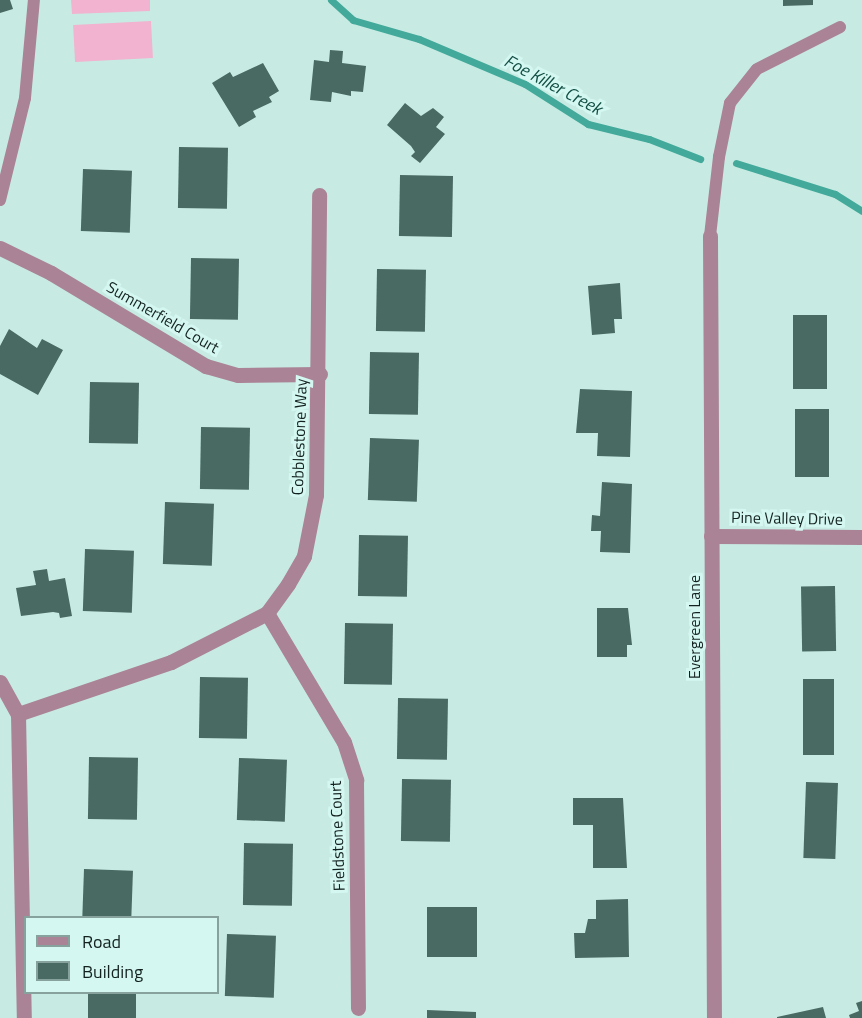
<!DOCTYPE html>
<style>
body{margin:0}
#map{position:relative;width:862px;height:1018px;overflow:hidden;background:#c7ebe3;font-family:"Titillium Web",sans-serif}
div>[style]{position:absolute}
.green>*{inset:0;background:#f1b3d0;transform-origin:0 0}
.stream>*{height:7px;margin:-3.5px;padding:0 3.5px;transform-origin:3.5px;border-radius:3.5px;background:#43a99a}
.building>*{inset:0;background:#496963;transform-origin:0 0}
.lane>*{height:12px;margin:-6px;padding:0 6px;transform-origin:6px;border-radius:6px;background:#ab8396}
.street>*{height:15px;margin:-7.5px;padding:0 7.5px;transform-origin:7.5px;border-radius:7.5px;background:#ab8396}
span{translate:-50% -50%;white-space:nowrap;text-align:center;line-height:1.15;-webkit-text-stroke:6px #d4f8f1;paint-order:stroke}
.street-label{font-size:16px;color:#14221f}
.water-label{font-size:18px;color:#144f46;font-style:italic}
.legend{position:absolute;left:24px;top:916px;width:195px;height:78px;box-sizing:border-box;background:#d4f8f1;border:2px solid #87a29d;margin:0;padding:8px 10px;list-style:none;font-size:18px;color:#14221f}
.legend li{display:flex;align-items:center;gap:12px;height:30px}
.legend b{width:30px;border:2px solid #87a29d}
</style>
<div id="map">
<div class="green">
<div style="clip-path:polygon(71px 0,150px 0,150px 11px,72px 14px)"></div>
<div style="left:151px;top:21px;width:37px;height:78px;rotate:87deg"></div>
</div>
<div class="stream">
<div style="left:331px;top:0;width:30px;rotate:42deg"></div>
<div style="left:353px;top:20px;width:69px;rotate:16.1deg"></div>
<div style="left:419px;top:39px;width:115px;rotate:23deg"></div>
<div style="left:525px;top:84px;width:75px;rotate:32.4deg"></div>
<div style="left:588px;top:124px;width:63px;rotate:13.8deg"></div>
<div style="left:649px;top:139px;width:55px;rotate:21.4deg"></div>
<div style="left:736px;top:163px;width:104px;rotate:17.4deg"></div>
<div style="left:835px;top:194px;width:32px;rotate:32deg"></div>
</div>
<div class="building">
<div style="clip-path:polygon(0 0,10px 0,13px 9px,0 13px)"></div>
<div style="clip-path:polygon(783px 0,813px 0,813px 5px,783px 6px)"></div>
<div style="clip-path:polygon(330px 50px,343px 51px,342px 63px,366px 66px,363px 92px,351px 91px,351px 96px,332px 92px,331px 102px,310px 100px,314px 60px,329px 62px)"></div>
<div style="clip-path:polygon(263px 63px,279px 91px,269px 97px,272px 102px,253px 111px,256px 117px,239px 127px,212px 83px,230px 72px,233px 77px)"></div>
<div style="clip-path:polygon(405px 103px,421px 116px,433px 108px,444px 117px,436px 127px,445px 134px,420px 163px,411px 156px,415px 152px,411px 146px,387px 125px)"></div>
<div style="left:179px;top:147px;width:49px;height:61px;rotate:1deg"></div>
<div style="left:83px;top:169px;width:49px;height:62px;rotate:2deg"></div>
<div style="left:453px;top:176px;width:61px;height:53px;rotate:91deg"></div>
<div style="left:191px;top:258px;width:48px;height:61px;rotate:1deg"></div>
<div style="left:377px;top:269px;width:49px;height:62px;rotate:1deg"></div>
<div style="clip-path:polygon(620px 283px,622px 319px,614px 319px,615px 333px,592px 335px,588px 286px)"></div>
<div style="left:793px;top:315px;width:34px;height:74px"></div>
<div style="clip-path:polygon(9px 329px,37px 348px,42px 339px,63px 350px,38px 395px,0 374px,0 346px)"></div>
<div style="left:370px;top:352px;width:49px;height:62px;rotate:1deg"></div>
<div style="left:90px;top:382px;width:49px;height:61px;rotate:1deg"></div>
<div style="clip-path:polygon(580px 389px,632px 391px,630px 457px,597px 456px,598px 433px,576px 433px)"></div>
<div style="left:795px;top:409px;width:34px;height:68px"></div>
<div style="left:201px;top:427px;width:49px;height:62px;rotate:1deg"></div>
<div style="left:370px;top:438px;width:49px;height:62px;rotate:2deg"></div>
<div style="clip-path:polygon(602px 482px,632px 484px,630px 553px,600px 552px,601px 531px,591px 531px,592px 515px,600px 516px)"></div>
<div style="left:165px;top:502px;width:49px;height:62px;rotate:2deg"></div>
<div style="left:359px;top:535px;width:49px;height:61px;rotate:1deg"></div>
<div style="left:85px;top:549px;width:49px;height:62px;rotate:2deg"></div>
<div style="clip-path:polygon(47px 569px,49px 581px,65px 578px,72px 616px,60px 618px,59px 613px,53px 612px,21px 616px,16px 588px,36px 585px,33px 571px)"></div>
<div style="left:835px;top:586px;width:65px;height:34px;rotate:89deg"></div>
<div style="clip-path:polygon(597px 608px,628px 608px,632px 645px,627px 645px,627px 657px,597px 657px)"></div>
<div style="left:345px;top:623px;width:48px;height:61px;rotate:1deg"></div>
<div style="left:200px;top:677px;width:48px;height:61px;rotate:1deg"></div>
<div style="left:803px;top:679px;width:31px;height:76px"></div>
<div style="left:398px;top:698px;width:50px;height:61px;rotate:1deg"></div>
<div style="left:89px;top:757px;width:49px;height:62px;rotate:1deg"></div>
<div style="left:239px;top:758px;width:48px;height:62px;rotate:2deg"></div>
<div style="left:402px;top:779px;width:49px;height:62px;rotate:1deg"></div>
<div style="left:806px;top:782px;width:32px;height:76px;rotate:2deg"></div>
<div style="clip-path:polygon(573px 798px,623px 798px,627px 868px,593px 868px,593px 825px,573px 825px)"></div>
<div style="left:244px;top:843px;width:49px;height:62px;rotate:1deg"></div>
<div style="left:84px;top:869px;width:49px;height:49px;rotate:2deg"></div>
<div style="clip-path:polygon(628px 899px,629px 957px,575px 958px,574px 933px,585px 933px,588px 919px,596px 919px,596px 900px)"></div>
<div style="left:427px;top:907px;width:50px;height:50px"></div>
<div style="left:227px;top:934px;width:49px;height:62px;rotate:2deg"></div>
<div style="left:88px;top:992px;width:48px;height:26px"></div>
<div style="clip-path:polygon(862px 1001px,862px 1018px,850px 1018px,849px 1015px,859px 1011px,856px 1003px)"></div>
<div style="clip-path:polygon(823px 1007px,826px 1018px,777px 1018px,777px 1017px)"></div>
<div style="clip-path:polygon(427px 1010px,476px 1012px,476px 1018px,427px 1018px)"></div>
</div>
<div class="lane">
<div style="left:0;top:200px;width:105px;rotate:-76.2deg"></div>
<div style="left:25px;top:98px;width:98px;rotate:-84.8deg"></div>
<div style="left:710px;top:236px;width:80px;rotate:-83.5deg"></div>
<div style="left:719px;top:157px;width:55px;rotate:-78.5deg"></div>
<div style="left:730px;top:103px;width:43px;rotate:-51.5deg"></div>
<div style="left:757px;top:69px;width:93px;rotate:-26.8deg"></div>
</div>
<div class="street">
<div style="left:710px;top:236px;width:782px;rotate:89.71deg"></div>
<div style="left:0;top:248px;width:57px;rotate:26.1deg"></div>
<div style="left:51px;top:273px;width:181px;rotate:31deg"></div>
<div style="left:206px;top:366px;width:33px;rotate:16deg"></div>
<div style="left:238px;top:375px;width:82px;rotate:-0.7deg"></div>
<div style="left:711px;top:536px;width:151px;rotate:0.4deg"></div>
<div style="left:267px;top:613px;width:150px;rotate:59.2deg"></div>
<div style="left:344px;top:742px;width:40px;rotate:72deg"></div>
<div style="left:356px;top:780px;width:228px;rotate:89.5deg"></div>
<div style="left:0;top:682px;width:37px;rotate:61deg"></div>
<div style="left:18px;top:714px;width:304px;rotate:88.9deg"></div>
<div style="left:18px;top:714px;width:162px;rotate:-18.8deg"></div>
<div style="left:171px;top:662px;width:108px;rotate:-27deg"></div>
<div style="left:267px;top:613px;width:36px;rotate:-54deg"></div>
<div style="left:288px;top:584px;width:32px;rotate:-60deg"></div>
<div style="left:304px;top:556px;width:62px;rotate:-78.9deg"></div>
<div style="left:316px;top:495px;width:300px;rotate:-89.4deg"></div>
</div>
<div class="street-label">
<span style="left:163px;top:317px;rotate:30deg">Summerfield Court</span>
<span style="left:299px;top:437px;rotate:-88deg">Cobblestone Way</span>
<span style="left:787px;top:518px;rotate:1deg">Pine Valley Drive</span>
<span style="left:694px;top:627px;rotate:-90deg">Evergreen Lane</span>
<span style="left:337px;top:836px;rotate:-92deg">Fieldstone Court</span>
</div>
<div class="water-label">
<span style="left:553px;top:85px;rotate:28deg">Foe Killer Creek</span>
</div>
<ul class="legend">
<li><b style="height:8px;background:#ab8396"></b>Road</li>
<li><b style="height:16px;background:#496963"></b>Building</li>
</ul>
</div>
